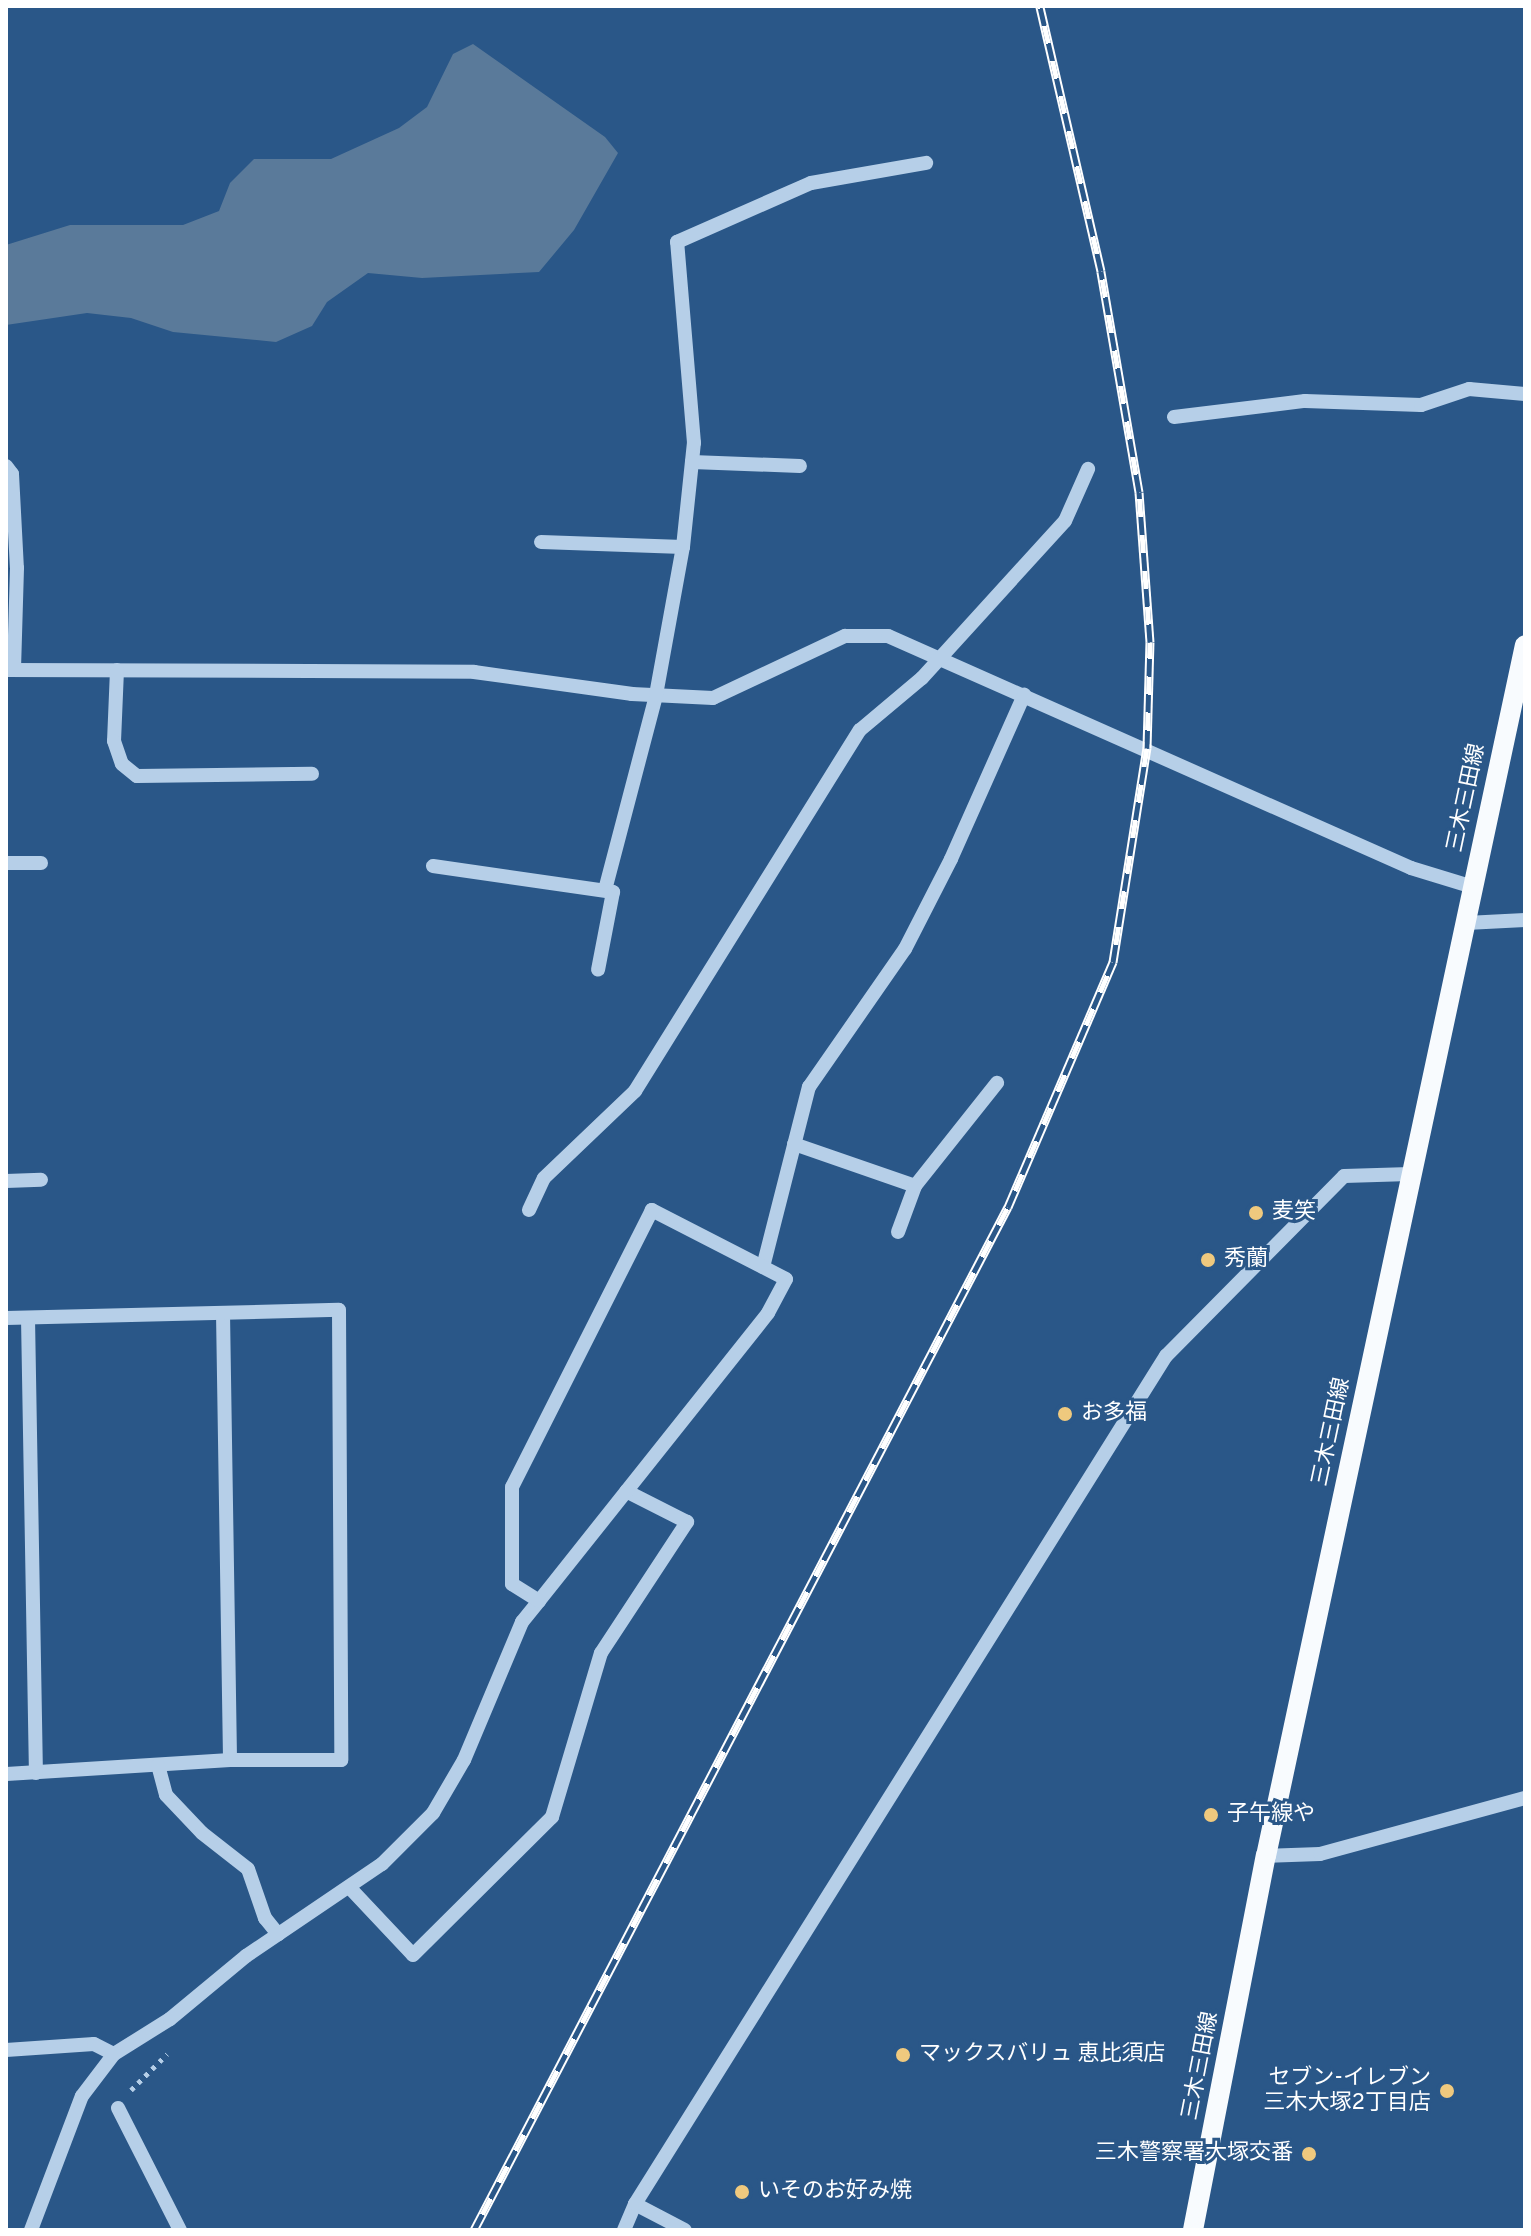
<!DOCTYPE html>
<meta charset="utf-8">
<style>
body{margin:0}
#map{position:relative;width:1531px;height:2236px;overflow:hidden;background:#2a5788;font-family:Overpass,"Noto Sans JP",sans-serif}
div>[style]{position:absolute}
.water>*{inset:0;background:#5a7a9a}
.path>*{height:5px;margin-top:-2.5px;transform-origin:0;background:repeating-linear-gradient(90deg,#b6cfe8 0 4px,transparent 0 10px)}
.minor>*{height:14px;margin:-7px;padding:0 7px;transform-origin:7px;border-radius:7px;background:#b6cfe8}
.major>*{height:20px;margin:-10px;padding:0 10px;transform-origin:10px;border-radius:10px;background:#f8fbfe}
.rail>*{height:9px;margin-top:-4.5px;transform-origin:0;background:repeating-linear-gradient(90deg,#2a5788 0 18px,#fff 0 36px);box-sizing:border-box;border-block:2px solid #fff}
.dots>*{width:22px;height:22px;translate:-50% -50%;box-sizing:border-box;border:4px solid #2a5788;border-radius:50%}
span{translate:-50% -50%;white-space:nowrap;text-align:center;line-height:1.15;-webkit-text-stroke:6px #2a5788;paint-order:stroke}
.street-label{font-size:22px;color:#fff}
.poi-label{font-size:22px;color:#fff}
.left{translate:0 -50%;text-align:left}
.right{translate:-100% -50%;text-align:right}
.frame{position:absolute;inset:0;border:8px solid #fff;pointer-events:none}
</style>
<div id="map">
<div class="water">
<div style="clip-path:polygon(473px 44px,605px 137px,618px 153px,574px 230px,539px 272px,422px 278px,368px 273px,327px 302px,312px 326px,276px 342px,173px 332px,131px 318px,87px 313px,6px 325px,6px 245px,70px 225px,183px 225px,219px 211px,230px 183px,254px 159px,331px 159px,399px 128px,427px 107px,453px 54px)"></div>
</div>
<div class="path">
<div style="left:131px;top:2090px;width:51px;rotate:-45deg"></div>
</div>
<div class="minor">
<div style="left:1174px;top:417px;width:132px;rotate:-7deg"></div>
<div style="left:1305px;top:401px;width:116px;rotate:2deg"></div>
<div style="left:1421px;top:405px;width:51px;rotate:-18.4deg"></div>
<div style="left:1469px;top:389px;width:56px;rotate:5.1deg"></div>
<div style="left:692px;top:462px;width:108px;rotate:2.1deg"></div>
<div style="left:6px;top:466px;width:10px;rotate:53deg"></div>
<div style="left:12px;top:474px;width:94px;rotate:87deg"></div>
<div style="left:17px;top:568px;width:102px;rotate:91.7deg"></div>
<div style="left:541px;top:542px;width:142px;rotate:2deg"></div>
<div style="left:6px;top:670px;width:468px;rotate:0.2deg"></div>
<div style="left:474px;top:672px;width:160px;rotate:7.9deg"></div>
<div style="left:632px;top:694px;width:81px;rotate:2.8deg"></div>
<div style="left:713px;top:698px;width:146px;rotate:-25.2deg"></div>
<div style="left:845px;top:636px;width:43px"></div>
<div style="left:888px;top:636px;width:572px;rotate:23.92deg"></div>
<div style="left:1411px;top:868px;width:65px;rotate:17deg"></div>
<div style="left:117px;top:670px;width:71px;rotate:92.4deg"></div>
<div style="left:114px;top:741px;width:24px;rotate:71deg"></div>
<div style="left:122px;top:764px;width:19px;rotate:39deg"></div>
<div style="left:137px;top:776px;width:175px;rotate:-0.7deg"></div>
<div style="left:6px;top:863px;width:35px"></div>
<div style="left:433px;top:866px;width:182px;rotate:8.2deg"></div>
<div style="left:613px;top:892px;width:79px;rotate:100.9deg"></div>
<div style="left:605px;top:890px;width:202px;rotate:-75.3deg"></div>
<div style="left:656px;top:695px;width:150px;rotate:-79.7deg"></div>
<div style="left:683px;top:547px;width:105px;rotate:-84deg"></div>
<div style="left:694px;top:443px;width:202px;rotate:-94.8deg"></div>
<div style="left:677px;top:242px;width:146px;rotate:-23.8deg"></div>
<div style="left:811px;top:183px;width:117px;rotate:-9.9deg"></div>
<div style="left:1466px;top:923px;width:59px;rotate:-2.9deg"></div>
<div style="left:794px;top:1144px;width:128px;rotate:19.1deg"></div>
<div style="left:6px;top:1181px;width:35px;rotate:-2deg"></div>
<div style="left:529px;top:1210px;width:35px;rotate:-65deg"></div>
<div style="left:544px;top:1178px;width:126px;rotate:-43.7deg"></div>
<div style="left:635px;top:1091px;width:425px;rotate:-58.1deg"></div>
<div style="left:860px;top:730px;width:81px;rotate:-40deg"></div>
<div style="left:922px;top:678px;width:212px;rotate:-47.7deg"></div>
<div style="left:1065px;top:521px;width:57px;rotate:-66.1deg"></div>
<div style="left:898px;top:1232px;width:49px;rotate:-69.7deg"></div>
<div style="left:915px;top:1186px;width:132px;rotate:-51.5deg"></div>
<div style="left:763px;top:1267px;width:186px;rotate:-75.7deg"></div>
<div style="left:809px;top:1087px;width:168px;rotate:-55.2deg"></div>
<div style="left:905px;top:949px;width:101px;rotate:-62.9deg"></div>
<div style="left:951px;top:859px;width:180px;rotate:-66deg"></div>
<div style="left:223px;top:1313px;width:447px;rotate:89.1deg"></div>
<div style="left:6px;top:1318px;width:333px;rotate:-1.4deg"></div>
<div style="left:339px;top:1310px;width:450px;rotate:89.7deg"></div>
<div style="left:341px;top:1760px;width:111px;rotate:180deg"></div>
<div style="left:230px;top:1760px;width:224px;rotate:176.4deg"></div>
<div style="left:28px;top:1318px;width:455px;rotate:89deg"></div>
<div style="left:158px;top:1765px;width:31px;rotate:75deg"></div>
<div style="left:166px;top:1795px;width:52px;rotate:46.5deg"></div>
<div style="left:202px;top:1833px;width:58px;rotate:38deg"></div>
<div style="left:248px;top:1869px;width:52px;rotate:70.9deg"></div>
<div style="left:265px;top:1918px;width:21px;rotate:51deg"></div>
<div style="left:1266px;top:1856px;width:54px;rotate:-2.1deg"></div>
<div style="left:1320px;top:1854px;width:213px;rotate:-15.3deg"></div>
<div style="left:349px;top:1887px;width:93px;rotate:46.7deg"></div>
<div style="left:413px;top:1955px;width:196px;rotate:-44.8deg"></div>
<div style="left:552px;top:1817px;width:171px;rotate:-73.4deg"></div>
<div style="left:601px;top:1653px;width:157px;rotate:-56.7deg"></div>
<div style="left:687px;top:1522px;width:68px;rotate:-153.1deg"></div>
<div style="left:6px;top:2050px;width:88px;rotate:-3.9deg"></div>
<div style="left:94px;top:2044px;width:22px;rotate:27deg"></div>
<div style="left:118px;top:2108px;width:137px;rotate:63.1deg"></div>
<div style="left:635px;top:2204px;width:56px;rotate:27.5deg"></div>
<div style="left:31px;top:2230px;width:143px;rotate:-69.2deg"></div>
<div style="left:82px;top:2096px;width:53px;rotate:-52.7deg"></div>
<div style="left:114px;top:2054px;width:66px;rotate:-32deg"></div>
<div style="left:170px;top:2019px;width:99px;rotate:-39.7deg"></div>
<div style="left:246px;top:1956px;width:164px;rotate:-34.1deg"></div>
<div style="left:382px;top:1864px;width:72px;rotate:-45deg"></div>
<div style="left:433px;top:1813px;width:61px;rotate:-59.7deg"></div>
<div style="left:464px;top:1760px;width:150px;rotate:-67.2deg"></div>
<div style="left:522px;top:1622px;width:27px;rotate:-51deg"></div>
<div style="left:539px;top:1601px;width:368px;rotate:-51.5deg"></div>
<div style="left:768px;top:1313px;width:38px;rotate:-62deg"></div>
<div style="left:786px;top:1279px;width:151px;rotate:-152.8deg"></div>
<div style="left:652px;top:1210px;width:310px;rotate:116.8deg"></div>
<div style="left:512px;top:1487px;width:97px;rotate:90deg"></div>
<div style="left:512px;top:1584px;width:32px;rotate:32deg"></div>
<div style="left:624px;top:2230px;width:28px;rotate:-67deg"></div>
<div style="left:635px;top:2204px;width:1001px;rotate:-57.95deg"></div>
<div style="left:1166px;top:1356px;width:253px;rotate:-45.3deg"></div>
<div style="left:1344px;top:1176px;width:66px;rotate:-1.7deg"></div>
</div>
<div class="major">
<div style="left:1193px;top:2230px;width:381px;rotate:-79deg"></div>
<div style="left:1266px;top:1856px;width:1238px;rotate:-77.93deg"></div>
</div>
<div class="rail">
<div style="left:474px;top:2230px;width:1154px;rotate:-62.44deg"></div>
<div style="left:1008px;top:1207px;width:267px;rotate:-66.8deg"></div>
<div style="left:1113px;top:962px;width:217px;rotate:-81deg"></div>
<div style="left:1147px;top:748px;width:106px;rotate:-88.4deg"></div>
<div style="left:1150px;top:642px;width:150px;rotate:-94.2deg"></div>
<div style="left:1139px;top:492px;width:224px;rotate:-99.8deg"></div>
<div style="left:1101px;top:271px;width:272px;rotate:-103deg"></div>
</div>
<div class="dots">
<div style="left:1256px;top:1213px;background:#efc97e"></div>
<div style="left:1208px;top:1260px;background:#efc97e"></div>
<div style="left:1065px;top:1414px;background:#efc97e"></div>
<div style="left:1211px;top:1815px;background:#efc97e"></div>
<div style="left:903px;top:2055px;background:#efc97e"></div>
<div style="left:1447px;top:2091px;background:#efc97e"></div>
<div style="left:1309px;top:2154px;background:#efc97e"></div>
<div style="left:742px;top:2192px;background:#efc97e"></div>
</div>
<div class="street-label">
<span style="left:1467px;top:798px;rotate:-78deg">三木三田線</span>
<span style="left:1332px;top:1432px;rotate:-78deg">三木三田線</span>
<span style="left:1201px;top:2066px;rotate:-79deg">三木三田線</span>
</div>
<div class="poi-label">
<span class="left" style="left:1272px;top:1213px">麦笑</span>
<span class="left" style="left:1224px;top:1260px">秀蘭</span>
<span class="left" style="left:1081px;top:1414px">お多福</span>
<span class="left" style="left:1227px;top:1815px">子午線や</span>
<span class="left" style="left:919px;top:2055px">マックスバリュ 恵比須店</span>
<span class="right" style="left:1431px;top:2091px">セブン-イレブン<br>三木大塚2丁目店</span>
<span class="right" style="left:1293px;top:2154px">三木警察署大塚交番</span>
<span class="left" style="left:758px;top:2192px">いそのお好み焼</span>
</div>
<div class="frame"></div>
</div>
